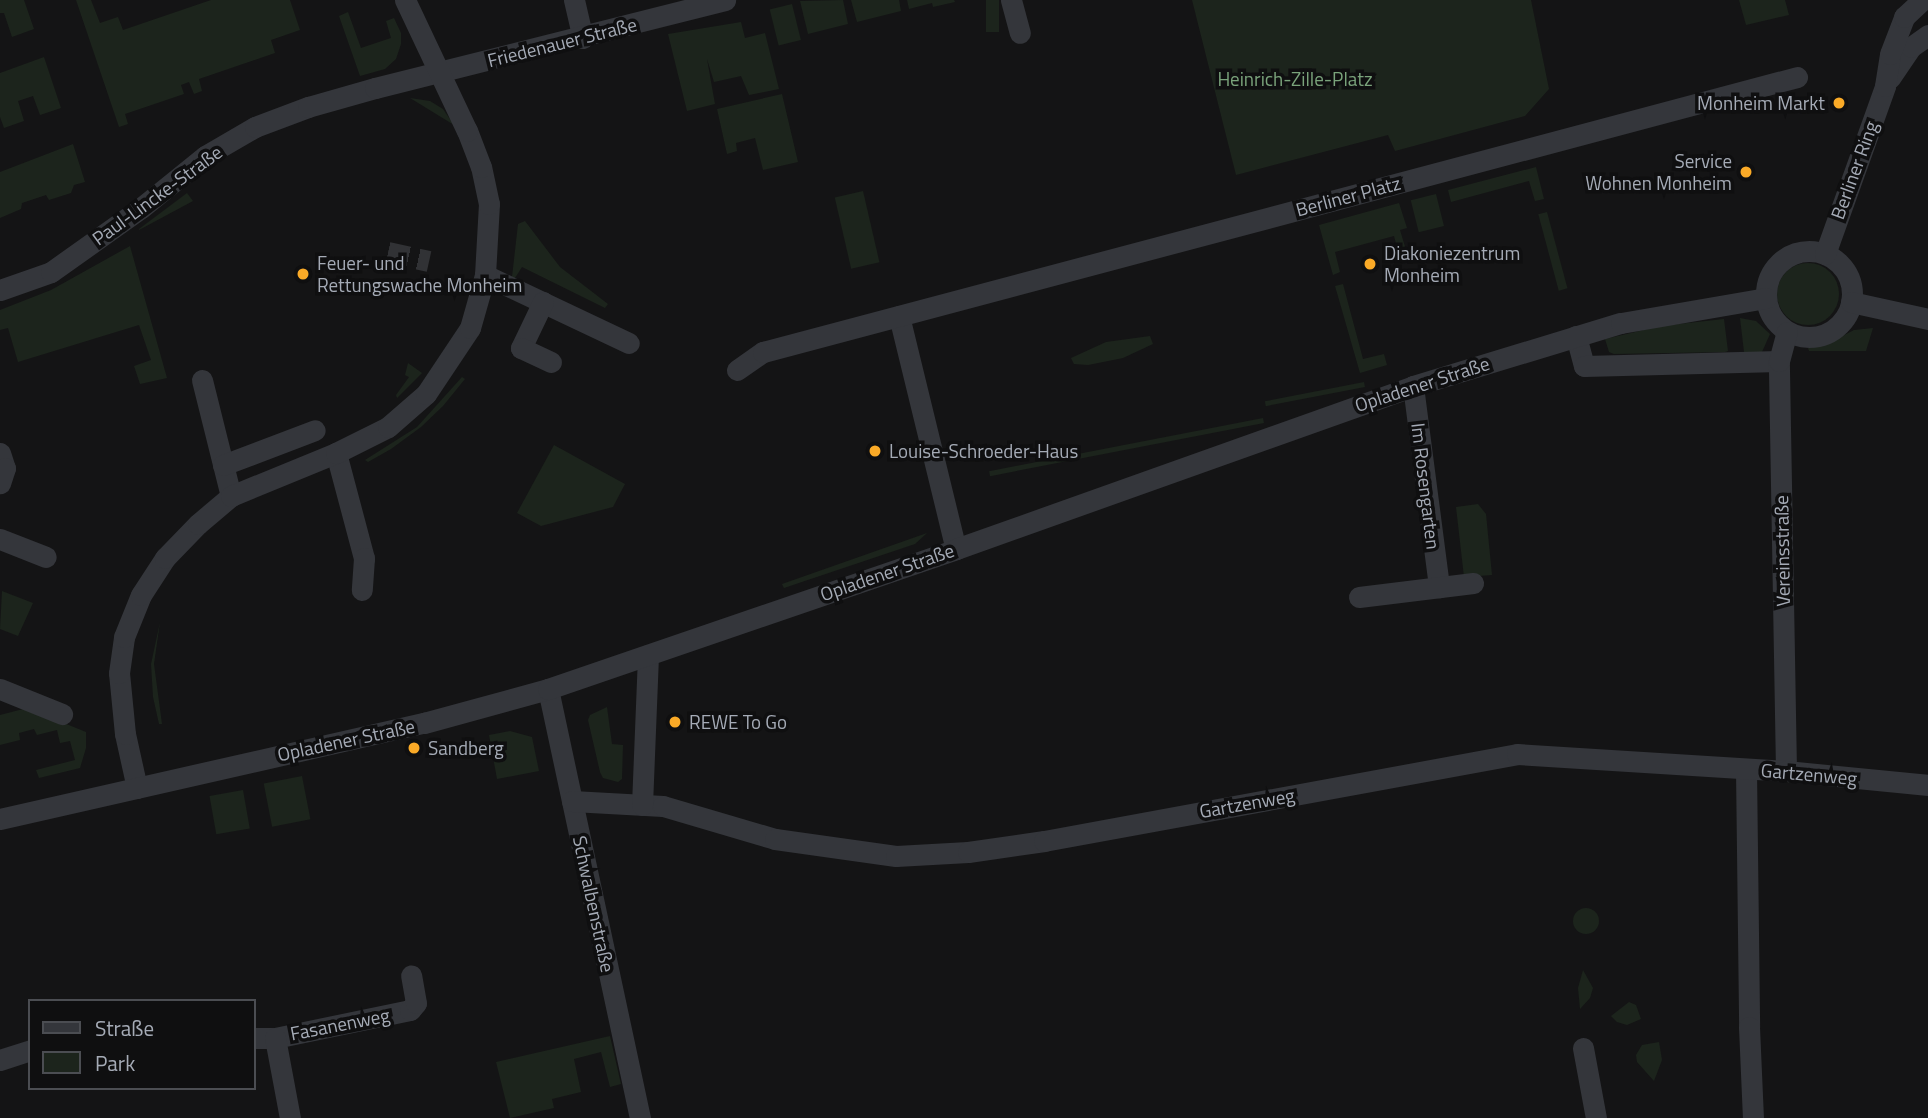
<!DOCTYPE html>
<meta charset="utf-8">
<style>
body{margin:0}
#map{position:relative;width:1928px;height:1118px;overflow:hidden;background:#141415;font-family:"Titillium Web",sans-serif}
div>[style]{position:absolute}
.green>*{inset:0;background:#1c241c;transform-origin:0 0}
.round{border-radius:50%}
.minor-tunnel>*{height:21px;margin-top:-10.5px;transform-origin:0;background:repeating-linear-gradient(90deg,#313235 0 21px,transparent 0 31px)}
.minor>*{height:21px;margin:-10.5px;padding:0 10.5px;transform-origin:10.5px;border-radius:10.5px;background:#34363b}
.minor>.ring{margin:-10.5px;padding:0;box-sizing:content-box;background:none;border:21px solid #34363b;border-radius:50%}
.dots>*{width:19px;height:19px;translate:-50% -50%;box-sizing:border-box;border:4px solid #0f0f10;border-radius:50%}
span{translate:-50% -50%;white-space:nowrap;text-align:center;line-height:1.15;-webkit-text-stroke:7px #0f0f10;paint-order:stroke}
.street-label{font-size:19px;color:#a5abb6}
.park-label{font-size:19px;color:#7aa37b}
.poi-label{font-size:19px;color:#a5abb6}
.right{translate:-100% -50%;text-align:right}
.left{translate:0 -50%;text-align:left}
.legend{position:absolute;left:28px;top:999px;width:228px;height:91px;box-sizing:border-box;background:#0f0f10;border:2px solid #4b4d52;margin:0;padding:9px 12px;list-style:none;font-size:21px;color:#a5abb6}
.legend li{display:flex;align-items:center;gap:14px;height:35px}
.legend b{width:35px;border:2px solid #4b4d52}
</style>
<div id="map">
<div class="green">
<div style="clip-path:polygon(0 0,24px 0,34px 29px,12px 37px,4px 13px,0 13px)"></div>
<div style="clip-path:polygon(76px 0,91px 0,100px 23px,118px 17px,123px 30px,211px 0,290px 0,300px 30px,271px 40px,275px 53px,199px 79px,202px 91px,194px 94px,189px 82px,181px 85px,184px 94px,125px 114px,128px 124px,119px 127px)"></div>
<div style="clip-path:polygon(843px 0,848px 24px,808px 34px,800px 1px)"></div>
<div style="clip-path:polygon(851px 0,899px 0,901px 11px,857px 22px)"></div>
<div style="clip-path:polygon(907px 0,954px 0,955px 2px,933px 7px,932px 3px,909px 9px)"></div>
<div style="left:986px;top:0;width:13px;height:32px"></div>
<div style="clip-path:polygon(1192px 0,1531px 0,1549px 89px,1525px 116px,1395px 151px,1388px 135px,1236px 175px)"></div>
<div style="clip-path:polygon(1739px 0,1785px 0,1789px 15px,1746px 25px)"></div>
<div style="left:792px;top:4px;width:37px;height:23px;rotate:76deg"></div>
<div style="clip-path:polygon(348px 12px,361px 48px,391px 38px,386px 21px,394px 18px,401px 33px,401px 44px,396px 59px,385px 69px,360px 76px,339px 16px)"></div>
<div style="clip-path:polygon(741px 22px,745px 38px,765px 33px,779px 89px,749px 95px,741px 76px,714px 82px,707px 59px,715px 104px,687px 111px,668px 34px)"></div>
<div style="clip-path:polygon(44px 57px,61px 108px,40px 115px,33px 96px,18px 101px,24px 121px,4px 128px,0 117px,0 73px)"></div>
<div style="clip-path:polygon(782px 94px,798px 162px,763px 170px,755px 138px,736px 143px,737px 151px,727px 154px,717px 109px)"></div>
<div style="clip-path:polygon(410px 98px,430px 101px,443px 109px,454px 125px)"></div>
<div style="clip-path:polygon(73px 144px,85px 182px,74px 185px,71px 193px,49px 200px,46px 195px,22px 203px,21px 209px,0 218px,0 172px)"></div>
<div style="clip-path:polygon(1536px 167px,1544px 199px,1535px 201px,1529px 181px,1451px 202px,1448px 190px)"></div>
<div style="left:863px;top:191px;width:73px;height:29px;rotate:77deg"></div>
<div style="clip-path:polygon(187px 193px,193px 201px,139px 230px,139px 229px)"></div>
<div style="left:1436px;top:194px;width:33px;height:26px;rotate:76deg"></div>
<div style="clip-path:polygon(1399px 203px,1407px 228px,1400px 230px,1406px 250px,1412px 249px,1412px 252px,1399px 255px,1394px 236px,1335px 252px,1340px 272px,1333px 275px,1319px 225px)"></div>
<div style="left:1547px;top:212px;width:79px;height:9px;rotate:75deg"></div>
<div style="clip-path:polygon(525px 221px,560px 267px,608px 304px,605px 308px,522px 267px,515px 278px,512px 277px,518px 224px)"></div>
<div style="clip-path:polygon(130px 246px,167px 378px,140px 384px,134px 366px,151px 360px,139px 325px,18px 362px,8px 328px,0 330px,0 310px,51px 290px)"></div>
<div class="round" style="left:1777px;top:263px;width:62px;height:62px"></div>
<div style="clip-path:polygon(1343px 284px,1363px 359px,1384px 354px,1387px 365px,1360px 373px,1335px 286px)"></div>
<div style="clip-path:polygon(1740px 318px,1756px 321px,1770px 334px,1762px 352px,1744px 352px)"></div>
<div style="clip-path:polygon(1724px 319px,1728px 351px,1725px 352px,1614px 354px,1609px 352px,1605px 339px,1661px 326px)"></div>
<div style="clip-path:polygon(1873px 328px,1866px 351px,1809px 351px,1808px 348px,1827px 344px,1854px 330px)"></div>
<div style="clip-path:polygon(1150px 336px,1153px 344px,1123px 358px,1088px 365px,1074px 364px,1071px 358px,1106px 342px)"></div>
<div style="clip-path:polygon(408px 363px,422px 373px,397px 398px,396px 395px,409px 377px,405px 375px)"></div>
<div style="clip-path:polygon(462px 377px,465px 379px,443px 406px,421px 427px,391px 449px,368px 462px,365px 460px,417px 427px)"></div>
<div style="left:1364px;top:382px;width:5px;height:101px;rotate:79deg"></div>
<div style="left:1263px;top:418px;width:5px;height:279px;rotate:79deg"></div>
<div style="clip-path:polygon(554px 445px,625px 484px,613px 507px,541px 526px,517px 513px)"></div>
<div style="clip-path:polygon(1478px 504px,1486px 514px,1492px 575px,1464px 577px,1456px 507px)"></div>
<div style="clip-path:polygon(927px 533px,915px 544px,784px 588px,782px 584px)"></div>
<div style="clip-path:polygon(2px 591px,33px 603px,18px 636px,0 629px)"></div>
<div style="clip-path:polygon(160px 622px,154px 664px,162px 724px,159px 724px,153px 697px,151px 664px)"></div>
<div style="clip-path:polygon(607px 707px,612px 744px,623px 745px,622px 779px,618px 782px,603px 778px,600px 772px,588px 720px,590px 715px)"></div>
<div style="clip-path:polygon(27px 708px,86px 732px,86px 748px,80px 768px,39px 778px,36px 770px,75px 760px,70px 741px,60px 743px,57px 730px,37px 735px,34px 729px,19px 733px,20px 740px,0 745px,0 715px)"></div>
<div style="clip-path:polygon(510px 731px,532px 737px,539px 771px,497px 779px,489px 735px)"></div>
<div style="left:302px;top:776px;width:44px;height:39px;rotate:79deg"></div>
<div style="left:243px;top:790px;width:39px;height:34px;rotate:80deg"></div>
<div class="round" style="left:1573px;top:908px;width:26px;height:26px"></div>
<div style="clip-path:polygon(1583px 970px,1593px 988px,1590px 998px,1580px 1009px,1578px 988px)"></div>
<div style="clip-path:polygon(1629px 1002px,1636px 1005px,1641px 1019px,1627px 1025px,1617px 1022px,1611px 1016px)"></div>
<div style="clip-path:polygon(610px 1036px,621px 1084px,610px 1087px,601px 1052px,574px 1059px,581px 1092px,552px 1099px,554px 1108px,510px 1118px,496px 1062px)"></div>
<div style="clip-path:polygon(1659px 1042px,1662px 1060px,1654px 1081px,1637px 1062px,1636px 1055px,1642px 1045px)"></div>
</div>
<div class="minor-tunnel">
<div style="left:388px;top:252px;width:42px;rotate:12.4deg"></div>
</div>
<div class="minor">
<div style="left:574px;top:0;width:39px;rotate:77deg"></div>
<div style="left:1011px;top:0;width:34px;rotate:75deg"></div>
<div style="left:1890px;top:78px;width:37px;rotate:-56deg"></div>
<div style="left:1911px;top:47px;width:21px;rotate:-35deg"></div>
<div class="ring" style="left:1766px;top:251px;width:65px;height:65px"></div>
<div style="left:1825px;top:254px;width:178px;rotate:-70.3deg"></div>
<div style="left:1885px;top:86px;width:32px;rotate:-81deg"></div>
<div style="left:1890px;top:54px;width:40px;rotate:-69deg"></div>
<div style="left:1904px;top:17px;width:25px;rotate:-43deg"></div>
<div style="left:485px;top:275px;width:159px;rotate:25.3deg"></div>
<div style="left:0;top:290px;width:54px;rotate:-19.4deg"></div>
<div style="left:51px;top:272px;width:110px;rotate:-35.4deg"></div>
<div style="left:141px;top:208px;width:82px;rotate:-39.1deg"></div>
<div style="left:205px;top:156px;width:58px;rotate:-30.1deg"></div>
<div style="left:255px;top:127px;width:57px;rotate:-20.7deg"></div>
<div style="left:308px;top:107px;width:70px;rotate:-15.8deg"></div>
<div style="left:375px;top:88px;width:361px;rotate:-14.1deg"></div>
<div style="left:543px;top:302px;width:51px;rotate:115.6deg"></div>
<div style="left:521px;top:348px;width:33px;rotate:25deg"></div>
<div style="left:1851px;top:302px;width:79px;rotate:12.4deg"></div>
<div style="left:899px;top:316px;width:240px;rotate:76.3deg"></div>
<div style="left:1576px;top:336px;width:31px;rotate:75deg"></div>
<div style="left:1584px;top:366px;width:195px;rotate:-1.5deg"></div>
<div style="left:737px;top:370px;width:32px;rotate:-35deg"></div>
<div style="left:763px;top:352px;width:1070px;rotate:-14.89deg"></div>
<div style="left:202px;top:380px;width:120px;rotate:76deg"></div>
<div style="left:1413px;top:386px;width:203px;rotate:82.6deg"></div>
<div style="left:0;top:453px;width:16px;rotate:72deg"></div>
<div style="left:5px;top:468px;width:16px;rotate:108deg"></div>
<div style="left:336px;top:453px;width:109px;rotate:75.1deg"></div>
<div style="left:364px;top:558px;width:32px;rotate:94deg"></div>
<div style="left:223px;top:465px;width:98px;rotate:-20.8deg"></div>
<div style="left:0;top:539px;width:49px;rotate:21.4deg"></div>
<div style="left:1359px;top:597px;width:115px;rotate:-7deg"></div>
<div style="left:0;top:689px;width:67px;rotate:22deg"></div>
<div style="left:548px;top:689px;width:439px;rotate:77.9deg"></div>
<div style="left:1746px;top:769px;width:258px;rotate:89.3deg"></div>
<div style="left:1749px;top:1027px;width:91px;rotate:87.5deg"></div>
<div style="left:1786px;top:771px;width:410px;rotate:-91deg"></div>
<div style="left:1779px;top:361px;width:30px;rotate:-75deg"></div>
<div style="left:137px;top:788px;width:55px;rotate:-102.5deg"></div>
<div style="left:125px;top:734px;width:61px;rotate:-95.6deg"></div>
<div style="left:119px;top:673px;width:36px;rotate:-82deg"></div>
<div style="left:124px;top:637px;width:45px;rotate:-68deg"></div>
<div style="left:141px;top:595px;width:44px;rotate:-57deg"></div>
<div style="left:165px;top:558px;width:47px;rotate:-45.9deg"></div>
<div style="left:198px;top:524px;width:43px;rotate:-40.3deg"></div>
<div style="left:231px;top:496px;width:113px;rotate:-22.3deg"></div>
<div style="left:336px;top:453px;width:58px;rotate:-26.6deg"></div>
<div style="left:388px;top:427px;width:50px;rotate:-41deg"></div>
<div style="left:426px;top:394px;width:79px;rotate:-56.3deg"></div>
<div style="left:470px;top:328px;width:55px;rotate:-74.2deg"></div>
<div style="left:485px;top:275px;width:71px;rotate:-86.8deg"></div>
<div style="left:489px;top:204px;width:38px;rotate:-102deg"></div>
<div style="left:481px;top:167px;width:39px;rotate:-111deg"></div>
<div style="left:467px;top:131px;width:145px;rotate:-115.3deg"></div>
<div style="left:572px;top:801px;width:91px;rotate:3.1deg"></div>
<div style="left:663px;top:806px;width:117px;rotate:16.4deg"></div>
<div style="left:775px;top:839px;width:122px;rotate:8deg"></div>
<div style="left:896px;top:856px;width:72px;rotate:-3.2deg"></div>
<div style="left:968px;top:852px;width:77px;rotate:-8.2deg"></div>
<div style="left:1044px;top:841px;width:481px;rotate:-10.4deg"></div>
<div style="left:1517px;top:754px;width:270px;rotate:3.6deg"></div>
<div style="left:1786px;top:771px;width:143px;rotate:5.6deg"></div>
<div style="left:642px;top:805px;width:150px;rotate:-87.7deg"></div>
<div style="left:0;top:819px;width:435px;rotate:-12.8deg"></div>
<div style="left:424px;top:723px;width:129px;rotate:-15.3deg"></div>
<div style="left:548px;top:689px;width:431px;rotate:-18.9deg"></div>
<div style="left:956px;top:549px;width:485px;rotate:-19.6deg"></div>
<div style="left:1413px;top:386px;width:217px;rotate:-16.9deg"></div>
<div style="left:1621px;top:323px;width:147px;rotate:-9.8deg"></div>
<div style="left:254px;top:1038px;width:21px"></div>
<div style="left:275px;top:1038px;width:138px;rotate:-11.7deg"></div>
<div style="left:410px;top:1010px;width:9px;rotate:-49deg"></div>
<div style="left:416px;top:1003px;width:28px;rotate:-100deg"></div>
<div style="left:275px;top:1038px;width:81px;rotate:79.4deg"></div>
<div style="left:1583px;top:1048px;width:71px;rotate:79.5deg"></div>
<div style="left:0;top:1060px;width:32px;rotate:-18deg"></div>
</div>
<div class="dots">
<div style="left:1839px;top:103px;background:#faaa27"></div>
<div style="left:1746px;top:172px;background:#faaa27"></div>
<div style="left:1370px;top:264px;background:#faaa27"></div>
<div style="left:303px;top:274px;background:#faaa27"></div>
<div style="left:875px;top:451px;background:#faaa27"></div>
<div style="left:675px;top:722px;background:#faaa27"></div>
<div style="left:414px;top:748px;background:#faaa27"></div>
</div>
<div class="street-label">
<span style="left:562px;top:42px;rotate:-14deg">Friedenauer Straße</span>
<span style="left:1854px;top:170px;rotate:-70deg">Berliner Ring</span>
<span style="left:157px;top:195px;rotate:-36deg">Paul-Lincke-Straße</span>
<span style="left:1348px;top:196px;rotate:-15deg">Berliner Platz</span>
<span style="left:1422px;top:384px;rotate:-18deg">Opladener Straße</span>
<span style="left:1426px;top:486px;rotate:83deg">Im Rosengarten</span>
<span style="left:1782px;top:551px;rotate:-91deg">Vereinsstraße</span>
<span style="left:887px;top:572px;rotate:-19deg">Opladener Straße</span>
<span style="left:346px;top:740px;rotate:-12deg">Opladener Straße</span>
<span style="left:1809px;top:774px;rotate:5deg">Gartzenweg</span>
<span style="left:1247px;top:803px;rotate:-10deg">Gartzenweg</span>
<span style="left:594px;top:904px;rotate:78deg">Schwalbenstraße</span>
<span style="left:340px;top:1024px;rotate:-11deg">Fasanenweg</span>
</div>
<div class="park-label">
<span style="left:1295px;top:79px">Heinrich-Zille-Platz</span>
</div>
<div class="poi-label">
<span class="right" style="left:1825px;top:103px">Monheim Markt</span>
<span class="right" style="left:1732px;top:172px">Service<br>Wohnen Monheim</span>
<span class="left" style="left:1384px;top:264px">Diakoniezentrum<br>Monheim</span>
<span class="left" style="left:317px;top:274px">Feuer- und<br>Rettungswache Monheim</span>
<span class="left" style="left:889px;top:451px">Louise-Schroeder-Haus</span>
<span class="left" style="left:689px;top:722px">REWE To Go</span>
<span class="left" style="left:428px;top:748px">Sandberg</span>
</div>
<ul class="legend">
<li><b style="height:9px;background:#34363b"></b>Straße</li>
<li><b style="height:19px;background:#1c241c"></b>Park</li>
</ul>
</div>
